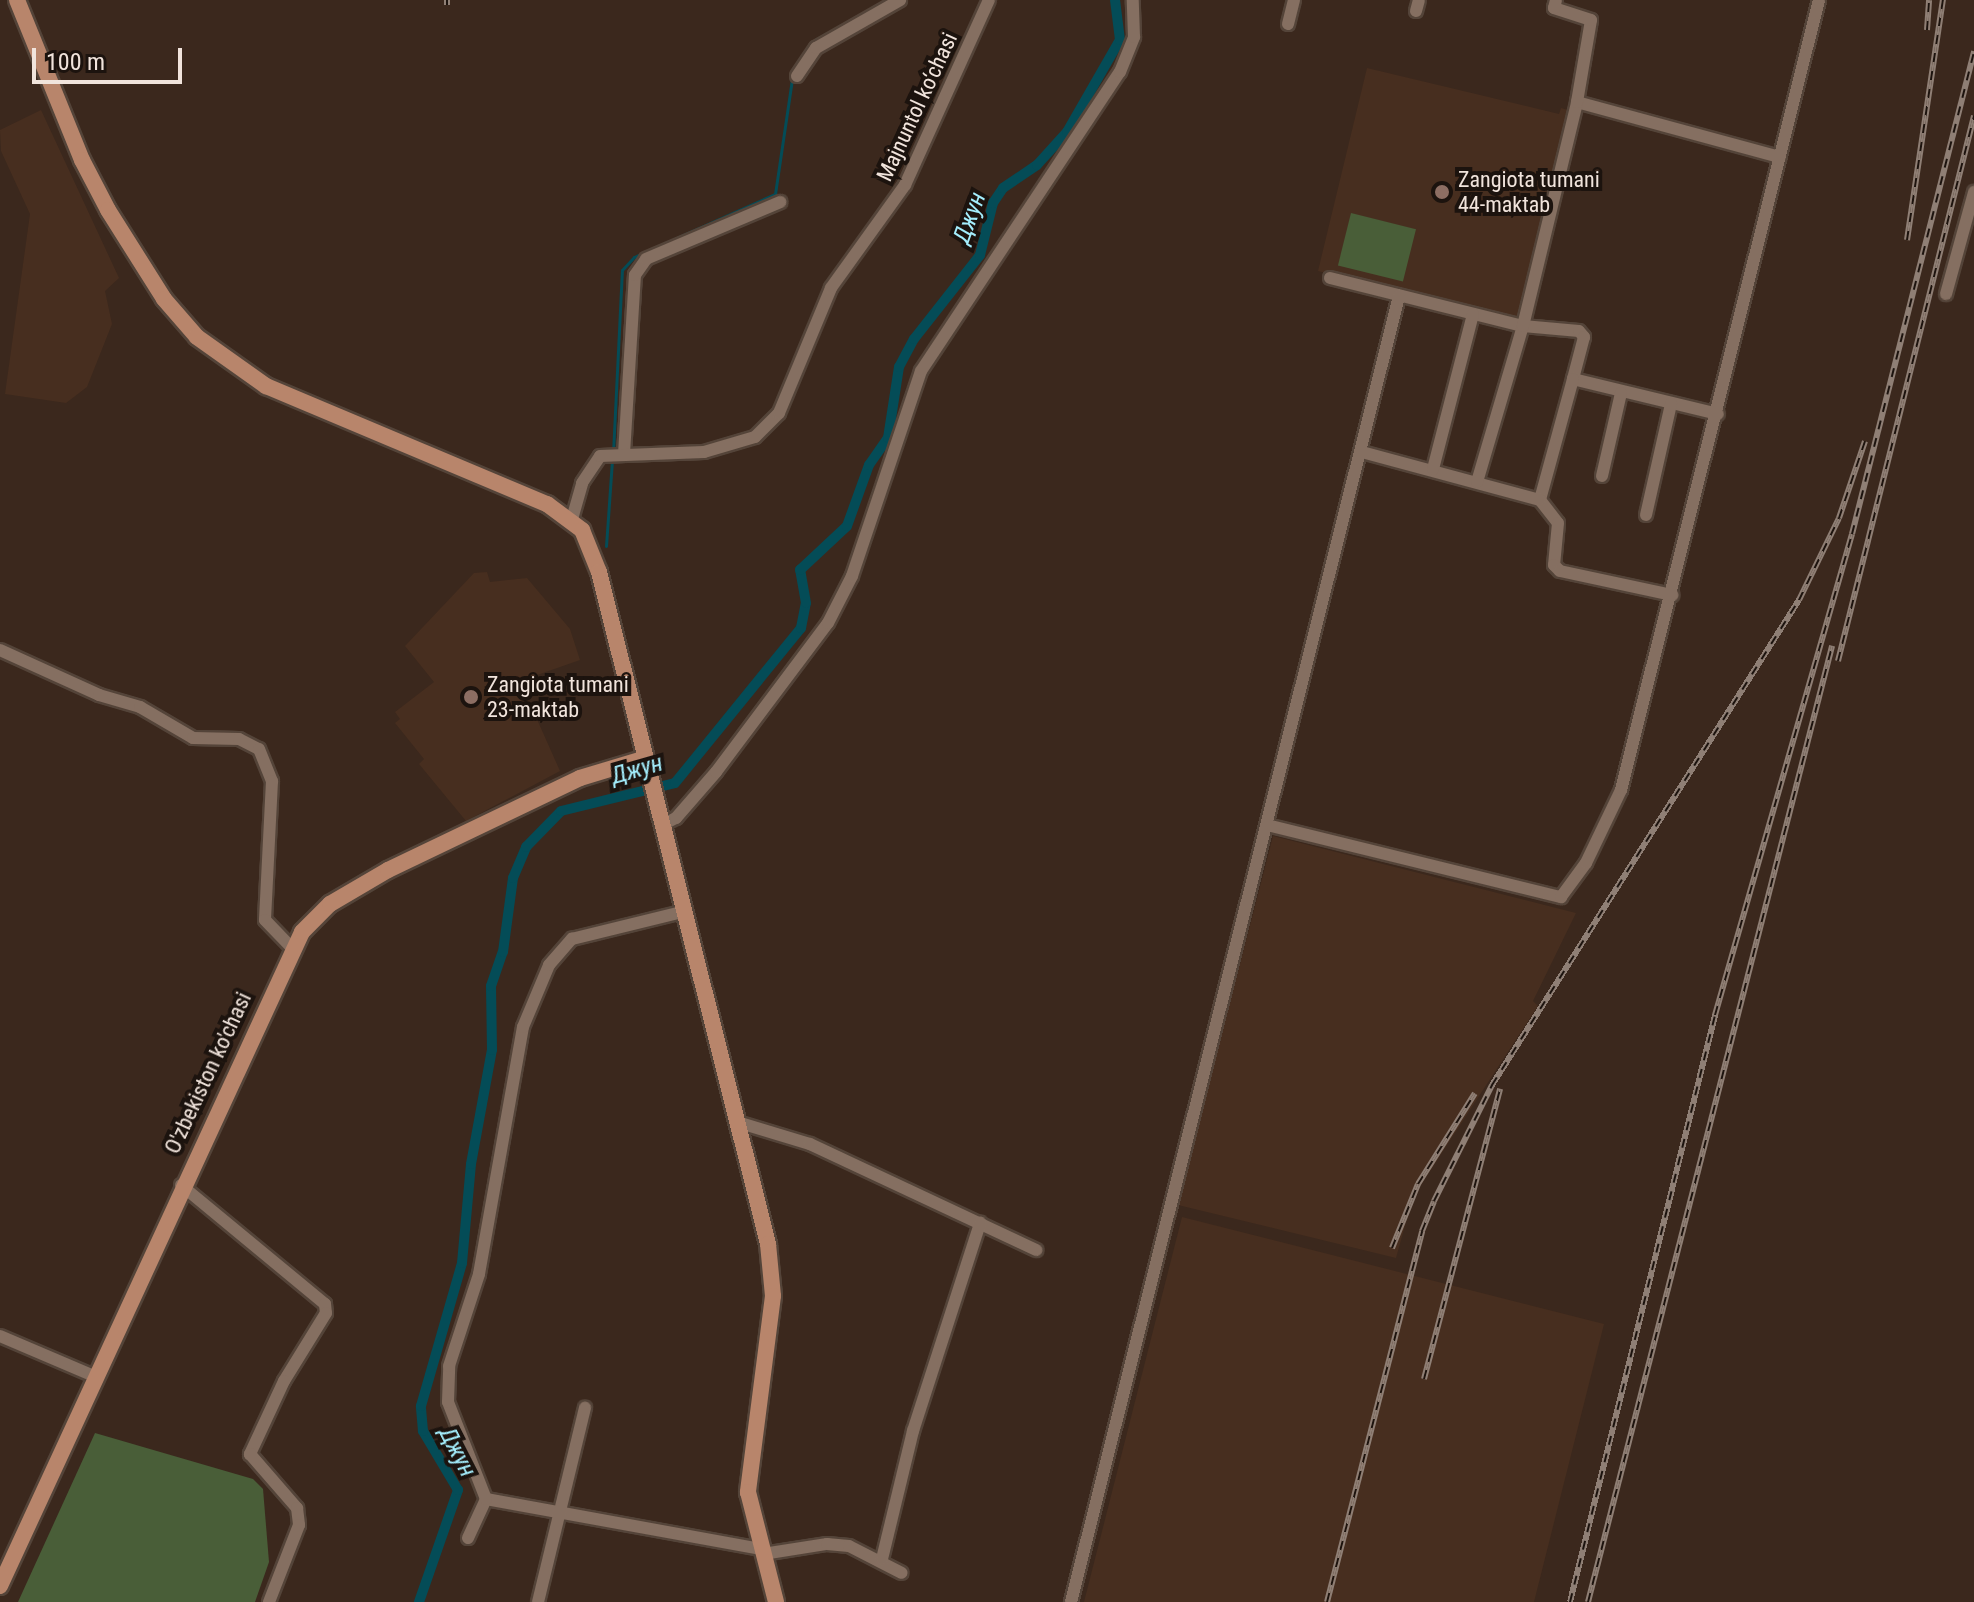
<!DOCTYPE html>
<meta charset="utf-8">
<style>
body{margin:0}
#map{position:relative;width:1974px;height:1602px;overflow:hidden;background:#3b281d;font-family:"Roboto Condensed",sans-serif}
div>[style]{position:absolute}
.built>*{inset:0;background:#472e1f}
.green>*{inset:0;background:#495e38;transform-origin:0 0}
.stream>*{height:3px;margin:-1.5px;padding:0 1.5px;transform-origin:1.5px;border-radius:1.5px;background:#044c57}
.canal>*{height:10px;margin:-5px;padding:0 5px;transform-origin:5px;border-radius:5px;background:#044c57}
.roads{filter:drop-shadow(2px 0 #544439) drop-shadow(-2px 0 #544439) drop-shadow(0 2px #544439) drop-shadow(0 -2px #544439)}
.minor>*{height:12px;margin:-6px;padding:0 6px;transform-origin:6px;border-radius:6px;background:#856f61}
.major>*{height:16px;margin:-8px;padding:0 8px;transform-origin:8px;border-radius:8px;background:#b8856b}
.rail>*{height:6px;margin-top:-3px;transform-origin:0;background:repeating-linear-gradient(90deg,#1c130e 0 9px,#8f7f75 0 18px);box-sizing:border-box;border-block:2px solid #8f7f75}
.dots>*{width:22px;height:22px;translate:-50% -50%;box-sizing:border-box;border:4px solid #1c130e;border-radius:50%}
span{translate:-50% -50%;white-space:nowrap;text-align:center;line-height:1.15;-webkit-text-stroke:8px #1c130e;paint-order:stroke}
.street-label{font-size:22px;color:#f1e4dc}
.poi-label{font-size:22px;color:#f1e4dc}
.left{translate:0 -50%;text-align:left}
.water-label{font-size:24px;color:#a4eefd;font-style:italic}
.scale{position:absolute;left:32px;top:48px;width:150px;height:36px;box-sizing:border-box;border:4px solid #f1e4dc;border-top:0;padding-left:10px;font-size:24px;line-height:28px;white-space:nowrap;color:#f1e4dc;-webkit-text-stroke:6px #1c130e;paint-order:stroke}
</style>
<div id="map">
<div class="built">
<div style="clip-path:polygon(1367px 68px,1559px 114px,1561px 108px,1568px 110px,1517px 318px,1318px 271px)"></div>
<div style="clip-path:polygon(41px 110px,119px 278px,105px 291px,112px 324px,87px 387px,66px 403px,5px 394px,30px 214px,1px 151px,0 130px)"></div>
<div style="clip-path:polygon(487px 572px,490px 582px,527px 578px,570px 629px,580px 660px,520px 681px,560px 771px,466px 821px,419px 764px,424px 759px,395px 723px,400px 719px,395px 712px,434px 682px,405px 646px,474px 573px)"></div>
<div style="clip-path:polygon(1273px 836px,1576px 913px,1533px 1001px,1538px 1006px,1413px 1197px,1396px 1258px,1178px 1205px)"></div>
<div style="clip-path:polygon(1182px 1217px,1604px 1324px,1534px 1602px,1084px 1602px)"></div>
</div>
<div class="green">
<div style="left:1351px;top:213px;width:67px;height:54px;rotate:14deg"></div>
<div style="clip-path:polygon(95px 1433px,253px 1479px,263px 1489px,269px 1562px,255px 1602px,18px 1602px)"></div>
</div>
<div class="stream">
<div style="left:796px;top:68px;width:34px;rotate:-56deg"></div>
<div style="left:815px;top:40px;width:82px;rotate:-29.1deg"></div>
<div style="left:613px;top:453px;width:183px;rotate:-87.2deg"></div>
<div style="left:622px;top:270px;width:18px;rotate:-47deg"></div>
<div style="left:634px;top:257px;width:154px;rotate:-24.1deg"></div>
<div style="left:775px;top:194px;width:116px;rotate:-81.6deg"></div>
<div style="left:606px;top:546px;width:86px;rotate:-86deg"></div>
</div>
<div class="canal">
<div style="left:419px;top:1602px;width:119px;rotate:-70.8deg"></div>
<div style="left:458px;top:1490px;width:69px;rotate:-120.7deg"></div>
<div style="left:423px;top:1431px;width:25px;rotate:-95deg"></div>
<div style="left:421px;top:1406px;width:149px;rotate:-74deg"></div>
<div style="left:462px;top:1263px;width:99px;rotate:-84.8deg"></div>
<div style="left:471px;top:1164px;width:116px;rotate:-79.6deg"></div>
<div style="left:492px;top:1050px;width:64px;rotate:-90.9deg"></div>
<div style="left:491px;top:986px;width:36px;rotate:-71deg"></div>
<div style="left:503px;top:952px;width:75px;rotate:-82.3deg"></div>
<div style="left:513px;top:878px;width:34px;rotate:-67deg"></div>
<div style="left:526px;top:847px;width:50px;rotate:-45.8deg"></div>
<div style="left:561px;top:811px;width:117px;rotate:-13.8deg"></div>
<div style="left:675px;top:783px;width:200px;rotate:-50.9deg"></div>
<div style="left:801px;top:628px;width:25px;rotate:-79deg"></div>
<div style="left:806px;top:603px;width:34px;rotate:-100deg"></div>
<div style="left:800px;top:570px;width:64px;rotate:-43.1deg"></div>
<div style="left:847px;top:526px;width:65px;rotate:-70.2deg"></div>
<div style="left:869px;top:465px;width:33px;rotate:-55deg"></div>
<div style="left:888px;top:438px;width:72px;rotate:-81.2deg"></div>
<div style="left:899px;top:367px;width:32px;rotate:-62deg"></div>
<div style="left:914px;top:339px;width:107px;rotate:-51.8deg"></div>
<div style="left:980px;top:255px;width:54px;rotate:-76deg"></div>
<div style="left:993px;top:203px;width:18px;rotate:-56deg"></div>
<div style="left:1003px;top:188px;width:41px;rotate:-34.1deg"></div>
<div style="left:1037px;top:165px;width:45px;rotate:-47.7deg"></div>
<div style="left:1067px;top:132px;width:106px;rotate:-60.1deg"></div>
<div style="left:1120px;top:40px;width:40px;rotate:-97.1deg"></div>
</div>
<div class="roads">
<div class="minor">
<div style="left:1416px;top:11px;width:11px;rotate:-75deg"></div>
<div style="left:1288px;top:24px;width:25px;rotate:-76deg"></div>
<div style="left:797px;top:76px;width:34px;rotate:-56deg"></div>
<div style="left:816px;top:48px;width:97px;rotate:-29.7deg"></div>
<div style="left:1577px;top:102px;width:210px;rotate:15.2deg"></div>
<div style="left:1330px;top:278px;width:199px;rotate:14deg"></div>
<div style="left:1523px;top:326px;width:56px;rotate:5.1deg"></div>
<div style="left:1579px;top:331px;width:8px;rotate:50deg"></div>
<div style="left:1584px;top:337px;width:43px;rotate:104.7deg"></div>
<div style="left:1573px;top:379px;width:149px;rotate:13.6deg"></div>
<div style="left:1946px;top:294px;width:106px;rotate:-74.6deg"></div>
<div style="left:1573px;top:379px;width:125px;rotate:105.3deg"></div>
<div style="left:1540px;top:500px;width:29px;rotate:52deg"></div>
<div style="left:1558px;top:523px;width:42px;rotate:95.4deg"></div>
<div style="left:1554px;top:565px;width:8px;rotate:45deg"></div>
<div style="left:1560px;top:571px;width:115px;rotate:12.1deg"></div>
<div style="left:1362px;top:452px;width:184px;rotate:15.1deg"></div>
<div style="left:624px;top:454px;width:179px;rotate:-86.5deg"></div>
<div style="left:635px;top:275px;width:19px;rotate:-55deg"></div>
<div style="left:646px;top:259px;width:146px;rotate:-23deg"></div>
<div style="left:1433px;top:469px;width:160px;rotate:-75.5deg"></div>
<div style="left:1602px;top:476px;width:85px;rotate:-77.1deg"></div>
<div style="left:1477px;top:482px;width:163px;rotate:-73.6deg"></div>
<div style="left:1523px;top:326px;width:230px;rotate:-76.4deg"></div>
<div style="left:1577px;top:102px;width:83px;rotate:-80.3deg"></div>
<div style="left:1591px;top:20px;width:39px;rotate:-162deg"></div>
<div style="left:1554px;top:8px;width:8px;rotate:-76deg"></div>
<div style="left:1646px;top:515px;width:114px;rotate:-77.3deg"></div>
<div style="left:572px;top:519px;width:37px;rotate:-74deg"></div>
<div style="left:582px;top:483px;width:32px;rotate:-56deg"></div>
<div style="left:600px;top:456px;width:104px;rotate:-2.2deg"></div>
<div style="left:704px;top:452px;width:53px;rotate:-16.4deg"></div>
<div style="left:755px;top:437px;width:34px;rotate:-45deg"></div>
<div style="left:779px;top:413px;width:135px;rotate:-67.4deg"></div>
<div style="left:831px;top:288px;width:127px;rotate:-54.3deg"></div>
<div style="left:905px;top:185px;width:203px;rotate:-65.6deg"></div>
<div style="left:0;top:650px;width:109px;rotate:24.4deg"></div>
<div style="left:99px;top:695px;width:43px;rotate:16.3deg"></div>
<div style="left:140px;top:707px;width:61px;rotate:30.3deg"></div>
<div style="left:193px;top:738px;width:46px;rotate:1.2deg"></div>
<div style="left:239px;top:739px;width:22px;rotate:27deg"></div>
<div style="left:259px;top:749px;width:35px;rotate:68deg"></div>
<div style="left:272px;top:781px;width:139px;rotate:92.9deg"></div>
<div style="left:265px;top:920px;width:39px;rotate:46deg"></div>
<div style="left:662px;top:825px;width:16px;rotate:-27deg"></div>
<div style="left:676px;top:818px;width:61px;rotate:-49deg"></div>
<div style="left:716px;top:772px;width:186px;rotate:-53.1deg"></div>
<div style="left:828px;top:623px;width:53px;rotate:-62.9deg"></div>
<div style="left:852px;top:576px;width:216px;rotate:-71.4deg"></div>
<div style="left:921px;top:371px;width:359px;rotate:-56.4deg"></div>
<div style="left:1120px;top:72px;width:38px;rotate:-68deg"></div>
<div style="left:1134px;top:37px;width:37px;rotate:-92deg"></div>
<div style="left:1267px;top:825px;width:303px;rotate:13.8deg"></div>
<div style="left:1561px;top:897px;width:42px;rotate:-53.7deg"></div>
<div style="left:1586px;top:863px;width:81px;rotate:-64.4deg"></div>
<div style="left:1621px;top:790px;width:814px;rotate:-75.93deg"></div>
<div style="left:737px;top:1122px;width:76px;rotate:16.8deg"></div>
<div style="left:810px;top:1144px;width:250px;rotate:25.1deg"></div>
<div style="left:181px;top:1185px;width:187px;rotate:39.6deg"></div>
<div style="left:325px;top:1304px;width:9px;rotate:84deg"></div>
<div style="left:326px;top:1313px;width:80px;rotate:121.7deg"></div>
<div style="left:284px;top:1381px;width:81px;rotate:115deg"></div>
<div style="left:250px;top:1454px;width:72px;rotate:49deg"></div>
<div style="left:297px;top:1508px;width:17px;rotate:83deg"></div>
<div style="left:299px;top:1525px;width:83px;rotate:111.3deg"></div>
<div style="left:0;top:1336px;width:104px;rotate:23.1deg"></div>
<div style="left:486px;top:1499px;width:280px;rotate:10.3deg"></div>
<div style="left:468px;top:1538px;width:43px;rotate:-65.2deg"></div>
<div style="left:486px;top:1499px;width:104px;rotate:-111.4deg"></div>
<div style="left:448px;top:1402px;width:36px;rotate:-88deg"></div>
<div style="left:449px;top:1366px;width:97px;rotate:-71.9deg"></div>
<div style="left:479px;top:1274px;width:251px;rotate:-79.9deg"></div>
<div style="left:523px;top:1027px;width:67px;rotate:-67.2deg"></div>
<div style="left:549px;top:965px;width:35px;rotate:-49deg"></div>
<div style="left:572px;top:939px;width:113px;rotate:-13.8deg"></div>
<div style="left:763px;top:1554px;width:65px;rotate:-8.9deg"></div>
<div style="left:827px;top:1544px;width:22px;rotate:5deg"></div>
<div style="left:849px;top:1546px;width:59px;rotate:27deg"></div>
<div style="left:882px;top:1559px;width:132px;rotate:-76.4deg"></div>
<div style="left:913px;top:1431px;width:219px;rotate:-72.1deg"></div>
<div style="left:538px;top:1602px;width:200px;rotate:-76.4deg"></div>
<div style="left:1071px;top:1602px;width:1347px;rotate:-75.9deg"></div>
</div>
<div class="major">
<div style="left:17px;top:0;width:173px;rotate:67.9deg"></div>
<div style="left:82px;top:160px;width:56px;rotate:62.5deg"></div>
<div style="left:108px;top:210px;width:105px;rotate:57.8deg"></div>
<div style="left:164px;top:299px;width:50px;rotate:49deg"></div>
<div style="left:197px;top:337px;width:85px;rotate:35.4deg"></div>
<div style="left:266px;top:386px;width:305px;rotate:22.8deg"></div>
<div style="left:547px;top:504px;width:44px;rotate:36.6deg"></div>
<div style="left:582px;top:530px;width:45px;rotate:68deg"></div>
<div style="left:599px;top:572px;width:693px;rotate:75.88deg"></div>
<div style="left:768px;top:1244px;width:52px;rotate:84.5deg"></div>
<div style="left:773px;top:1296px;width:198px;rotate:97.3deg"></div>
<div style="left:748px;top:1492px;width:114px;rotate:75.7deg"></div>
<div style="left:0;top:1586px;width:720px;rotate:-65.21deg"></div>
<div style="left:302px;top:932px;width:40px;rotate:-45deg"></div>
<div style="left:330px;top:904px;width:67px;rotate:-30.4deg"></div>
<div style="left:388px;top:870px;width:213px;rotate:-25.6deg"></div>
<div style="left:580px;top:778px;width:66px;rotate:-16.8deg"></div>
</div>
</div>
<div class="rail">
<div style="left:447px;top:5px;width:5px;rotate:-90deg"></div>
<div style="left:1927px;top:30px;width:30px;rotate:-86deg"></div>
<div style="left:1907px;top:240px;width:243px;rotate:-81.5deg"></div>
<div style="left:1838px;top:661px;width:562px;rotate:-75.99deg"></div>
<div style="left:1392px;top:1248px;width:69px;rotate:-67.9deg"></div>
<div style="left:1418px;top:1184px;width:107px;rotate:-57.9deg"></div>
<div style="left:1424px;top:1379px;width:300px;rotate:-75.3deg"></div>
<div style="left:1327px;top:1602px;width:383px;rotate:-75.6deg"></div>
<div style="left:1422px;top:1231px;width:32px;rotate:-68deg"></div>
<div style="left:1434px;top:1201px;width:130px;rotate:-63.4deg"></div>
<div style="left:1492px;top:1085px;width:574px;rotate:-57.67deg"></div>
<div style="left:1799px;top:600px;width:91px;rotate:-64deg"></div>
<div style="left:1839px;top:518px;width:81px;rotate:-71.3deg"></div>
<div style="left:1570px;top:1602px;width:605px;rotate:-76.12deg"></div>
<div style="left:1715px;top:1015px;width:500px;rotate:-74.1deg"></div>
<div style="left:1852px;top:534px;width:498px;rotate:-75.8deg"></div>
<div style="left:1588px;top:1602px;width:987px;rotate:-75.68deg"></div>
</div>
<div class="dots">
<div style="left:1442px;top:192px;background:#8d6e63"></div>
<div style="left:471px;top:697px;background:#8d6e63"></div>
</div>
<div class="street-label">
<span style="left:917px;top:107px;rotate:-65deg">Majnuntol ko‘chasi</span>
<span style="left:208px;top:1073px;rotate:-65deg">O'zbekiston ko'chasi</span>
</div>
<div class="poi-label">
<span class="left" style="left:1458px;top:192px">Zangiota tumani<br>44-maktab</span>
<span class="left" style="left:487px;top:697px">Zangiota tumani<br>23-maktab</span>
</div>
<div class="water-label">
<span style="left:970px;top:218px;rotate:-70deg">Джун</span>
<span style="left:637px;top:770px;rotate:-16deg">Джун</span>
<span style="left:457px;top:1452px;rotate:63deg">Джун</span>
</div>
<div class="scale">100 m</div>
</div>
